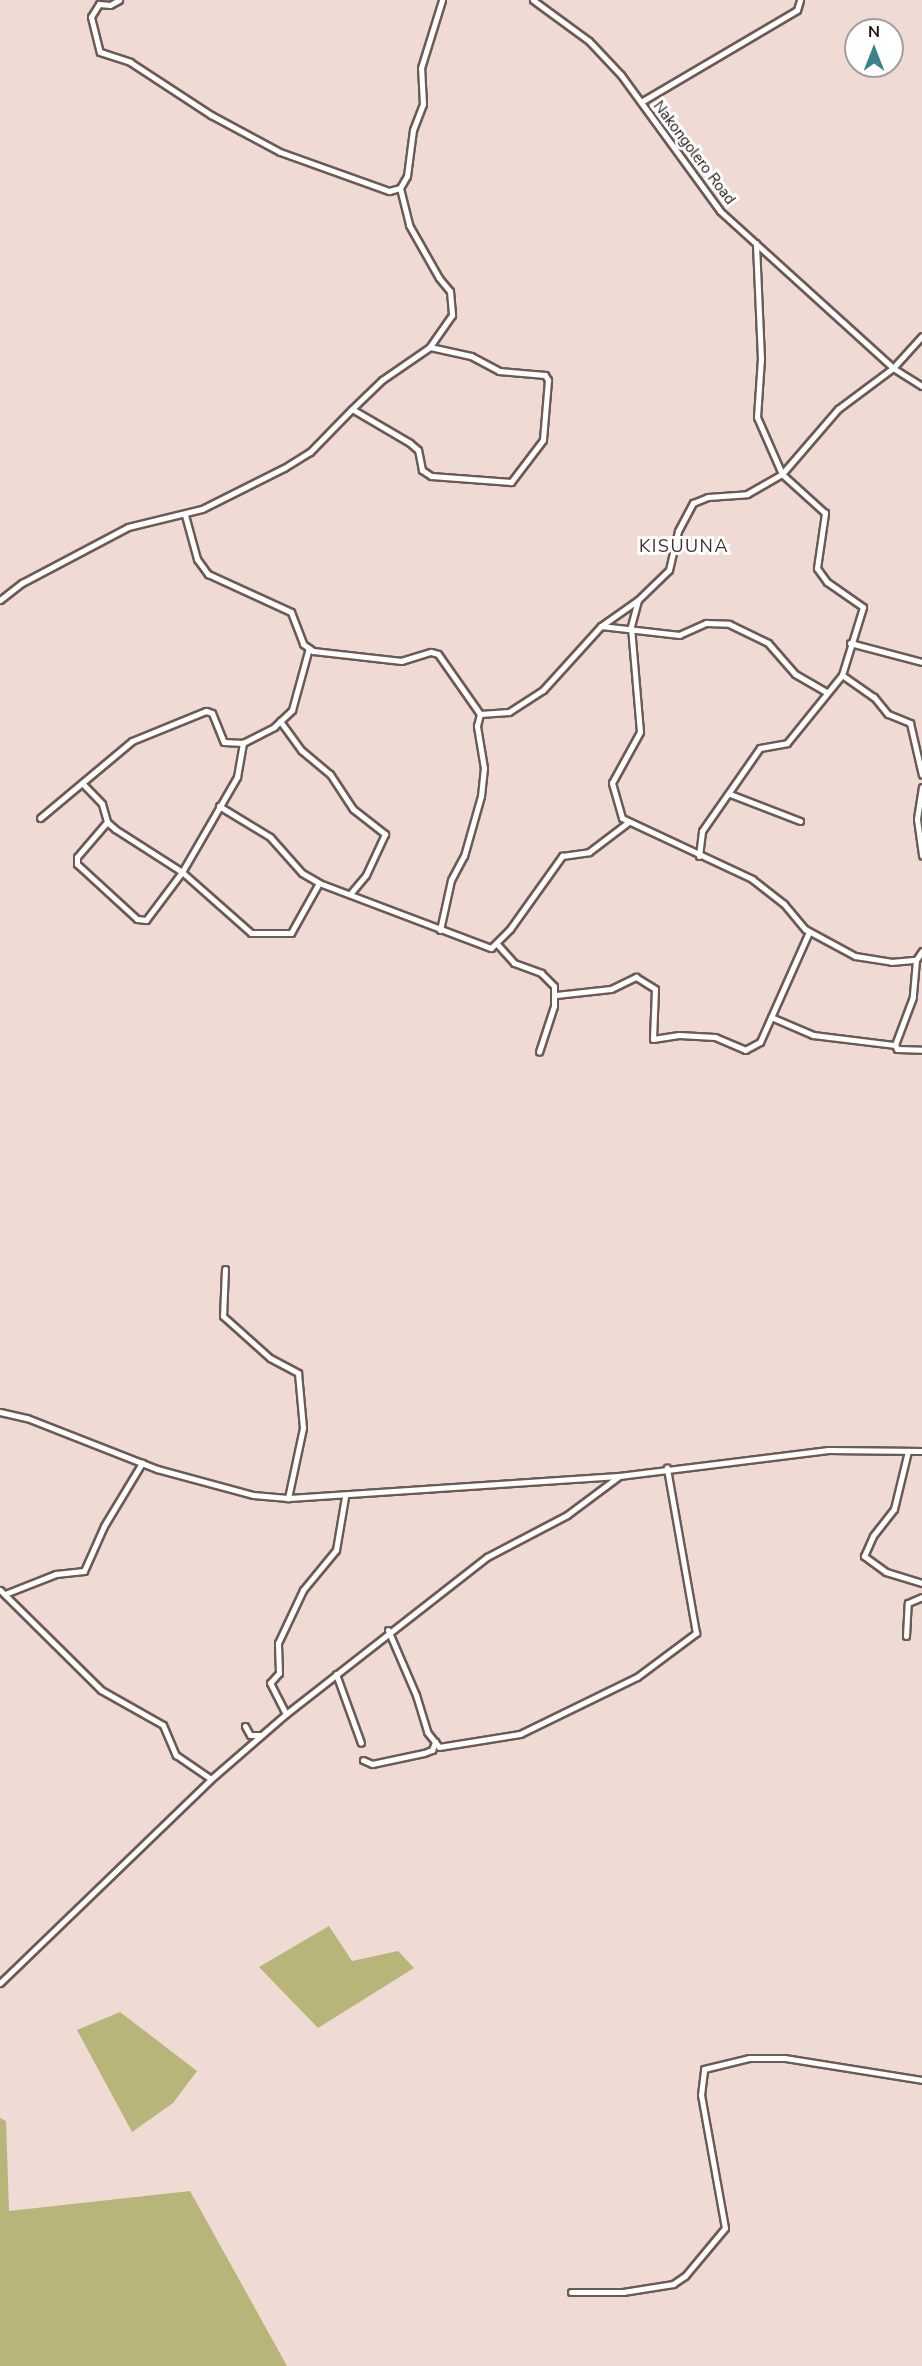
<!DOCTYPE html>
<style>
body{margin:0}
#map{position:relative;width:922px;height:2366px;overflow:hidden;background:#efdad4;font-family:"Nunito Sans",sans-serif}
div>[style]{position:absolute}
.green>*{inset:0;background:#b8b57a}
.roads{filter:drop-shadow(2px 0 #6c5a55) drop-shadow(-2px 0 #6c5a55) drop-shadow(0 2px #6c5a55) drop-shadow(0 -2px #6c5a55)}
.street>*{height:5px;margin:-2.5px;padding:0 2.5px;transform-origin:2.5px;border-radius:2.5px;background:#fff}
span{translate:-50% -50%;white-space:nowrap;text-align:center;line-height:1.15;-webkit-text-stroke:6px #fff;paint-order:stroke}
.street-label{font-size:15px;color:#150e0c}
.quarter-label{font-size:18px;color:#43332e;letter-spacing:1.5px}
.north{position:absolute;left:844px;top:18px;width:60px;height:60px;box-sizing:border-box;background:#fff;border:2px solid #a19f9e;border-radius:50%;rotate:0deg;font-size:16px;font-weight:700;line-height:24px;text-align:center;color:#150e0c}
.north::after{content:'';display:block;margin:auto;width:21px;height:27px;background:#3b818c;clip-path:polygon(50% 0,100% 100%,50% 72%,0 100%)}
</style>
<div id="map">
<div class="green">
<div style="clip-path:polygon(329px 1926px,352px 1961px,398px 1951px,414px 1968px,318px 2028px,259px 1967px)"></div>
<div style="clip-path:polygon(120px 2012px,197px 2071px,173px 2103px,132px 2132px,77px 2030px)"></div>
<div style="clip-path:polygon(0 2118px,6px 2121px,9px 2211px,190px 2191px,287px 2366px,0 2366px)"></div>
</div>
<div class="roads">
<div class="street">
<div style="left:119px;top:0;width:10px;rotate:151deg"></div>
<div style="left:110px;top:5px;width:11px;rotate:-175deg"></div>
<div style="left:99px;top:4px;width:15px;rotate:122deg"></div>
<div style="left:91px;top:17px;width:36px;rotate:76deg"></div>
<div style="left:100px;top:52px;width:32px;rotate:18deg"></div>
<div style="left:130px;top:62px;width:97px;rotate:33.2deg"></div>
<div style="left:211px;top:115px;width:78px;rotate:28.2deg"></div>
<div style="left:280px;top:152px;width:116px;rotate:19.7deg"></div>
<div style="left:389px;top:191px;width:11px;rotate:-15deg"></div>
<div style="left:400px;top:188px;width:14px;rotate:-60deg"></div>
<div style="left:407px;top:176px;width:46px;rotate:-82.6deg"></div>
<div style="left:413px;top:130px;width:28px;rotate:-69deg"></div>
<div style="left:423px;top:104px;width:36px;rotate:-93deg"></div>
<div style="left:421px;top:68px;width:71px;rotate:-72.8deg"></div>
<div style="left:533px;top:0;width:69px;rotate:36.2deg"></div>
<div style="left:589px;top:41px;width:47px;rotate:46.7deg"></div>
<div style="left:621px;top:75px;width:168px;rotate:53.9deg"></div>
<div style="left:720px;top:211px;width:234px;rotate:42.2deg"></div>
<div style="left:893px;top:368px;width:34px;rotate:32deg"></div>
<div style="left:641px;top:102px;width:181px;rotate:-30.5deg"></div>
<div style="left:797px;top:10px;width:10px;rotate:-73deg"></div>
<div style="left:400px;top:188px;width:38px;rotate:76deg"></div>
<div style="left:409px;top:225px;width:61px;rotate:60.5deg"></div>
<div style="left:439px;top:278px;width:17px;rotate:50deg"></div>
<div style="left:450px;top:291px;width:24px;rotate:85deg"></div>
<div style="left:452px;top:315px;width:39px;rotate:125deg"></div>
<div style="left:185px;top:515px;width:46px;rotate:74.7deg"></div>
<div style="left:197px;top:559px;width:19px;rotate:54deg"></div>
<div style="left:208px;top:574px;width:91px;rotate:24.6deg"></div>
<div style="left:291px;top:612px;width:34px;rotate:69deg"></div>
<div style="left:303px;top:644px;width:12px;rotate:35deg"></div>
<div style="left:313px;top:651px;width:89px;rotate:6.5deg"></div>
<div style="left:401px;top:661px;width:31px;rotate:-17deg"></div>
<div style="left:431px;top:652px;width:7px;rotate:16deg"></div>
<div style="left:438px;top:654px;width:73px;rotate:55deg"></div>
<div style="left:0;top:600px;width:28px;rotate:-38deg"></div>
<div style="left:22px;top:583px;width:120px;rotate:-27.8deg"></div>
<div style="left:128px;top:527px;width:76px;rotate:-13.7deg"></div>
<div style="left:202px;top:509px;width:92px;rotate:-26.6deg"></div>
<div style="left:284px;top:468px;width:31px;rotate:-32deg"></div>
<div style="left:310px;top:452px;width:60px;rotate:-45.7deg"></div>
<div style="left:352px;top:409px;width:42px;rotate:-44deg"></div>
<div style="left:382px;top:380px;width:58px;rotate:-34.5deg"></div>
<div style="left:430px;top:347px;width:42px;rotate:12.4deg"></div>
<div style="left:471px;top:356px;width:32px;rotate:28deg"></div>
<div style="left:499px;top:371px;width:46px;rotate:5deg"></div>
<div style="left:545px;top:375px;width:6px;rotate:59deg"></div>
<div style="left:548px;top:380px;width:60px;rotate:94.8deg"></div>
<div style="left:543px;top:440px;width:53px;rotate:127.3deg"></div>
<div style="left:511px;top:482px;width:80px;rotate:-175.7deg"></div>
<div style="left:431px;top:476px;width:11px;rotate:-146deg"></div>
<div style="left:422px;top:470px;width:20px;rotate:-101deg"></div>
<div style="left:418px;top:450px;width:11px;rotate:-139deg"></div>
<div style="left:410px;top:443px;width:67px;rotate:-149.6deg"></div>
<div style="left:638px;top:600px;width:28px;rotate:105deg"></div>
<div style="left:631px;top:627px;width:105px;rotate:85.1deg"></div>
<div style="left:640px;top:732px;width:58px;rotate:118.8deg"></div>
<div style="left:612px;top:783px;width:36px;rotate:74deg"></div>
<div style="left:622px;top:818px;width:144px;rotate:25.1deg"></div>
<div style="left:752px;top:879px;width:41px;rotate:38deg"></div>
<div style="left:784px;top:904px;width:33px;rotate:50deg"></div>
<div style="left:805px;top:929px;width:57px;rotate:28.4deg"></div>
<div style="left:855px;top:956px;width:36px;rotate:9deg"></div>
<div style="left:891px;top:962px;width:25px;rotate:-5deg"></div>
<div style="left:916px;top:960px;width:11px;rotate:-56deg"></div>
<div style="left:601px;top:626px;width:79px;rotate:6.6deg"></div>
<div style="left:679px;top:635px;width:30px;rotate:-24deg"></div>
<div style="left:706px;top:623px;width:23px;rotate:2deg"></div>
<div style="left:729px;top:624px;width:43px;rotate:26deg"></div>
<div style="left:768px;top:643px;width:41px;rotate:48.9deg"></div>
<div style="left:795px;top:674px;width:36px;rotate:30deg"></div>
<div style="left:850px;top:643px;width:74px;rotate:14.8deg"></div>
<div style="left:842px;top:675px;width:39px;rotate:35deg"></div>
<div style="left:874px;top:697px;width:22px;rotate:51deg"></div>
<div style="left:888px;top:714px;width:24px;rotate:22deg"></div>
<div style="left:910px;top:723px;width:53px;rotate:77deg"></div>
<div style="left:280px;top:721px;width:36px;rotate:54deg"></div>
<div style="left:301px;top:750px;width:38px;rotate:40deg"></div>
<div style="left:330px;top:774px;width:42px;rotate:56.7deg"></div>
<div style="left:353px;top:809px;width:41px;rotate:38deg"></div>
<div style="left:385px;top:834px;width:45px;rotate:114.9deg"></div>
<div style="left:366px;top:875px;width:23px;rotate:130deg"></div>
<div style="left:82px;top:783px;width:29px;rotate:46deg"></div>
<div style="left:102px;top:804px;width:19px;rotate:74deg"></div>
<div style="left:107px;top:822px;width:11px;rotate:41deg"></div>
<div style="left:115px;top:829px;width:80px;rotate:32.7deg"></div>
<div style="left:182px;top:872px;width:92px;rotate:41.5deg"></div>
<div style="left:251px;top:933px;width:40px"></div>
<div style="left:291px;top:933px;width:57px;rotate:-60.8deg"></div>
<div style="left:922px;top:787px;width:32px;rotate:99deg"></div>
<div style="left:917px;top:819px;width:37px;rotate:82deg"></div>
<div style="left:730px;top:794px;width:75px;rotate:21.1deg"></div>
<div style="left:219px;top:806px;width:60px;rotate:31.3deg"></div>
<div style="left:270px;top:837px;width:48px;rotate:48.4deg"></div>
<div style="left:302px;top:873px;width:20px;rotate:30deg"></div>
<div style="left:319px;top:883px;width:184px;rotate:20.7deg"></div>
<div style="left:491px;top:948px;width:27px;rotate:-45deg"></div>
<div style="left:510px;top:929px;width:90px;rotate:-54.5deg"></div>
<div style="left:562px;top:856px;width:27px;rotate:-8deg"></div>
<div style="left:589px;top:852px;width:48px;rotate:-37.3deg"></div>
<div style="left:40px;top:818px;width:120px;rotate:-39.9deg"></div>
<div style="left:132px;top:741px;width:80px;rotate:-22.1deg"></div>
<div style="left:206px;top:711px;width:6px;rotate:18deg"></div>
<div style="left:212px;top:713px;width:31px;rotate:68deg"></div>
<div style="left:224px;top:742px;width:19px;rotate:3deg"></div>
<div style="left:107px;top:822px;width:46px;rotate:130.6deg"></div>
<div style="left:77px;top:857px;width:7px;rotate:90deg"></div>
<div style="left:77px;top:864px;width:81px;rotate:42.5deg"></div>
<div style="left:137px;top:919px;width:9px;rotate:6deg"></div>
<div style="left:146px;top:920px;width:60px;rotate:-53.1deg"></div>
<div style="left:182px;top:872px;width:110px;rotate:-59.9deg"></div>
<div style="left:237px;top:777px;width:35px;rotate:-80deg"></div>
<div style="left:243px;top:743px;width:35px;rotate:-27deg"></div>
<div style="left:274px;top:727px;width:25px;rotate:-43deg"></div>
<div style="left:292px;top:710px;width:64px;rotate:-74.7deg"></div>
<div style="left:699px;top:856px;width:25px;rotate:-83deg"></div>
<div style="left:702px;top:831px;width:101px;rotate:-55.1deg"></div>
<div style="left:760px;top:748px;width:27px;rotate:-10deg"></div>
<div style="left:787px;top:743px;width:87px;rotate:-51deg"></div>
<div style="left:842px;top:675px;width:71px;rotate:-72.8deg"></div>
<div style="left:863px;top:607px;width:44px;rotate:-145.2deg"></div>
<div style="left:827px;top:582px;width:17px;rotate:-126deg"></div>
<div style="left:817px;top:568px;width:56px;rotate:-81.7deg"></div>
<div style="left:825px;top:513px;width:58px;rotate:-137.8deg"></div>
<div style="left:782px;top:474px;width:62px;rotate:-113.7deg"></div>
<div style="left:757px;top:417px;width:58px;rotate:-86.1deg"></div>
<div style="left:761px;top:359px;width:116px;rotate:-92.5deg"></div>
<div style="left:440px;top:930px;width:51px;rotate:-77.6deg"></div>
<div style="left:451px;top:880px;width:27px;rotate:-62deg"></div>
<div style="left:464px;top:856px;width:62px;rotate:-74.2deg"></div>
<div style="left:481px;top:796px;width:28px;rotate:-84deg"></div>
<div style="left:484px;top:768px;width:43px;rotate:-99.5deg"></div>
<div style="left:477px;top:726px;width:12px;rotate:-76deg"></div>
<div style="left:480px;top:714px;width:29px;rotate:-4deg"></div>
<div style="left:509px;top:712px;width:40px;rotate:-32.9deg"></div>
<div style="left:543px;top:690px;width:86px;rotate:-47.8deg"></div>
<div style="left:601px;top:626px;width:45px;rotate:-35.1deg"></div>
<div style="left:638px;top:600px;width:43px;rotate:-44.1deg"></div>
<div style="left:669px;top:570px;width:40px;rotate:-77deg"></div>
<div style="left:678px;top:531px;width:32px;rotate:-62deg"></div>
<div style="left:693px;top:503px;width:16px;rotate:-22deg"></div>
<div style="left:708px;top:497px;width:39px;rotate:-4deg"></div>
<div style="left:747px;top:494px;width:40px;rotate:-29.7deg"></div>
<div style="left:782px;top:474px;width:86px;rotate:-49.3deg"></div>
<div style="left:838px;top:409px;width:69px;rotate:-36.7deg"></div>
<div style="left:893px;top:368px;width:43px;rotate:-47.8deg"></div>
<div style="left:498px;top:945px;width:24px;rotate:48deg"></div>
<div style="left:514px;top:963px;width:29px;rotate:20deg"></div>
<div style="left:541px;top:973px;width:18px;rotate:45deg"></div>
<div style="left:554px;top:986px;width:20px;rotate:90deg"></div>
<div style="left:554px;top:1006px;width:48px;rotate:108.1deg"></div>
<div style="left:916px;top:960px;width:37px;rotate:95deg"></div>
<div style="left:913px;top:997px;width:51px;rotate:110.6deg"></div>
<div style="left:895px;top:1045px;width:4px;rotate:63deg"></div>
<div style="left:897px;top:1049px;width:25px;rotate:2deg"></div>
<div style="left:556px;top:995px;width:55px;rotate:-6.2deg"></div>
<div style="left:611px;top:989px;width:28px;rotate:-26deg"></div>
<div style="left:636px;top:977px;width:22px;rotate:32deg"></div>
<div style="left:655px;top:989px;width:50px;rotate:92.3deg"></div>
<div style="left:653px;top:1039px;width:26px;rotate:-9deg"></div>
<div style="left:679px;top:1035px;width:36px;rotate:3deg"></div>
<div style="left:715px;top:1037px;width:33px;rotate:23deg"></div>
<div style="left:745px;top:1050px;width:17px;rotate:-28deg"></div>
<div style="left:760px;top:1042px;width:120px;rotate:-66deg"></div>
<div style="left:771px;top:1017px;width:46px;rotate:23.2deg"></div>
<div style="left:813px;top:1035px;width:83px;rotate:7deg"></div>
<div style="left:225px;top:1269px;width:47px;rotate:92.4deg"></div>
<div style="left:223px;top:1316px;width:63px;rotate:41.8deg"></div>
<div style="left:270px;top:1358px;width:32px;rotate:28deg"></div>
<div style="left:298px;top:1373px;width:55px;rotate:84.8deg"></div>
<div style="left:303px;top:1428px;width:72px;rotate:102.1deg"></div>
<div style="left:0;top:1412px;width:28px;rotate:13deg"></div>
<div style="left:27px;top:1418px;width:140px;rotate:21.4deg"></div>
<div style="left:157px;top:1469px;width:99px;rotate:15.2deg"></div>
<div style="left:253px;top:1495px;width:35px;rotate:5deg"></div>
<div style="left:288px;top:1498px;width:332px;rotate:-3.8deg"></div>
<div style="left:619px;top:1476px;width:211px;rotate:-7.1deg"></div>
<div style="left:828px;top:1450px;width:94px;rotate:0.6deg"></div>
<div style="left:908px;top:1451px;width:60px;rotate:103.6deg"></div>
<div style="left:894px;top:1509px;width:34px;rotate:128deg"></div>
<div style="left:873px;top:1536px;width:22px;rotate:114deg"></div>
<div style="left:864px;top:1556px;width:27px;rotate:36deg"></div>
<div style="left:886px;top:1572px;width:38px;rotate:17deg"></div>
<div style="left:0;top:1590px;width:142px;rotate:44.7deg"></div>
<div style="left:101px;top:1690px;width:71px;rotate:29.4deg"></div>
<div style="left:163px;top:1725px;width:33px;rotate:67deg"></div>
<div style="left:176px;top:1755px;width:42px;rotate:34.4deg"></div>
<div style="left:5px;top:1594px;width:55px;rotate:-21.4deg"></div>
<div style="left:56px;top:1574px;width:28px;rotate:-6deg"></div>
<div style="left:84px;top:1571px;width:49px;rotate:-66deg"></div>
<div style="left:104px;top:1526px;width:74px;rotate:-58.9deg"></div>
<div style="left:388px;top:1630px;width:71px;rotate:66.7deg"></div>
<div style="left:416px;top:1695px;width:39px;rotate:73deg"></div>
<div style="left:427px;top:1732px;width:19px;rotate:51deg"></div>
<div style="left:439px;top:1747px;width:82px;rotate:-9.1deg"></div>
<div style="left:520px;top:1734px;width:130px;rotate:-26deg"></div>
<div style="left:637px;top:1677px;width:74px;rotate:-36.7deg"></div>
<div style="left:696px;top:1633px;width:168px;rotate:-100deg"></div>
<div style="left:906px;top:1636px;width:33px;rotate:-87deg"></div>
<div style="left:908px;top:1603px;width:15px;rotate:-23deg"></div>
<div style="left:336px;top:1674px;width:73px;rotate:70.1deg"></div>
<div style="left:286px;top:1714px;width:35px;rotate:-117deg"></div>
<div style="left:270px;top:1683px;width:13px;rotate:-48deg"></div>
<div style="left:279px;top:1673px;width:30px;rotate:-92deg"></div>
<div style="left:278px;top:1643px;width:59px;rotate:-64.7deg"></div>
<div style="left:303px;top:1590px;width:52px;rotate:-50.5deg"></div>
<div style="left:336px;top:1550px;width:54px;rotate:-80.4deg"></div>
<div style="left:245px;top:1726px;width:10px;rotate:61deg"></div>
<div style="left:250px;top:1735px;width:10px"></div>
<div style="left:363px;top:1760px;width:10px;rotate:24deg"></div>
<div style="left:372px;top:1764px;width:53px;rotate:-11.9deg"></div>
<div style="left:424px;top:1753px;width:9px;rotate:-21deg"></div>
<div style="left:432px;top:1750px;width:9px;rotate:-69deg"></div>
<div style="left:0;top:1983px;width:293px;rotate:-44deg"></div>
<div style="left:211px;top:1779px;width:99px;rotate:-40.9deg"></div>
<div style="left:286px;top:1714px;width:255px;rotate:-38deg"></div>
<div style="left:487px;top:1557px;width:90px;rotate:-27.7deg"></div>
<div style="left:567px;top:1515px;width:64px;rotate:-36.7deg"></div>
<div style="left:571px;top:2292px;width:52px"></div>
<div style="left:623px;top:2292px;width:51px;rotate:-9.1deg"></div>
<div style="left:673px;top:2284px;width:14px;rotate:-34deg"></div>
<div style="left:685px;top:2276px;width:62px;rotate:-50.2deg"></div>
<div style="left:725px;top:2228px;width:135px;rotate:-100.2deg"></div>
<div style="left:701px;top:2095px;width:26px;rotate:-83deg"></div>
<div style="left:704px;top:2069px;width:46px;rotate:-13.7deg"></div>
<div style="left:749px;top:2058px;width:36px"></div>
<div style="left:785px;top:2058px;width:139px;rotate:9.1deg"></div>
</div>
</div>
<div class="street-label">
<span style="left:694px;top:153px;rotate:53deg">Nakongolero Road</span>
</div>
<div class="quarter-label">
<span style="left:684px;top:546px">KISUUNA</span>
</div>
<div class="north">N</div>
</div>
